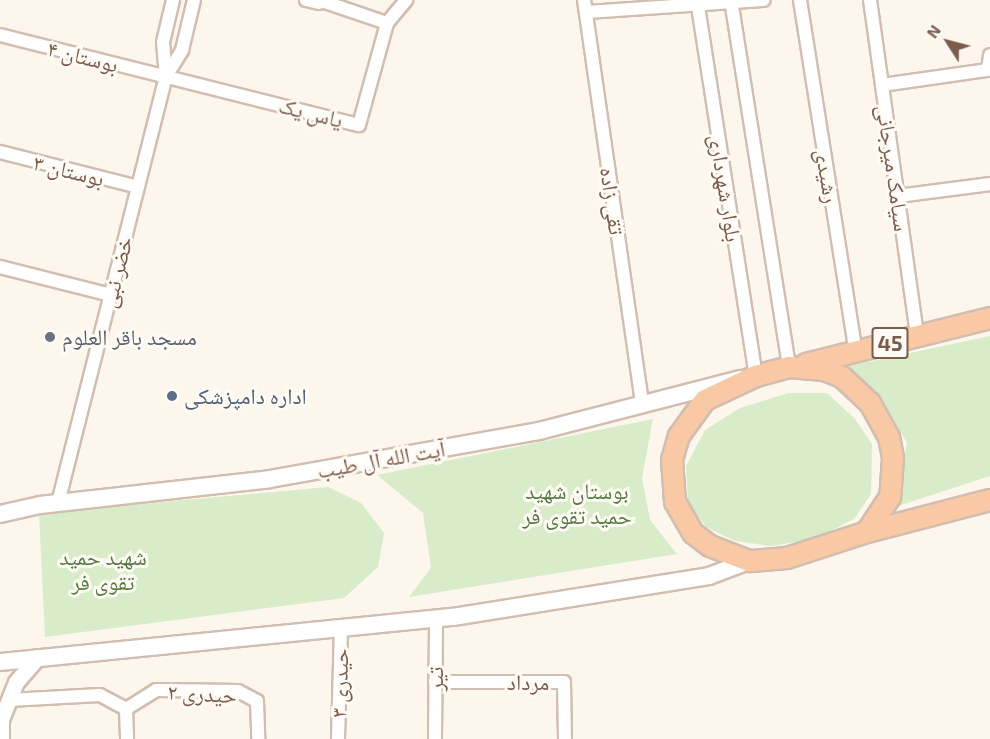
<!DOCTYPE html>
<meta charset="utf-8">
<style>
body{margin:0}
#map{position:relative;width:990px;height:739px;overflow:hidden;background:#fdf6ec;font-family:"Exo 2","Noto Naskh Arabic",sans-serif}
div>[style]{position:absolute}
.green>*{inset:0;background:#d8ecc9}
.roads{filter:drop-shadow(2px 0 #d1beb0) drop-shadow(-2px 0 #d1beb0) drop-shadow(0 2px #d1beb0) drop-shadow(0 -2px #d1beb0)}
.minor>*{height:12px;margin:-6px;padding:0 6px;transform-origin:6px;border-radius:6px;background:#fff}
.tertiary>*{height:15px;margin:-7.5px;padding:0 7.5px;transform-origin:7.5px;border-radius:7.5px;background:#fff}
.secondary>*{height:16px;margin:-8px;padding:0 8px;transform-origin:8px;border-radius:8px;background:#fff}
.trunk>*{height:20px;margin:-10px;padding:0 10px;transform-origin:10px;border-radius:10px;background:#f9c8a4}
.dots>*{width:16px;height:16px;translate:-50% -50%;box-sizing:border-box;border:3px solid #fffaf3;border-radius:50%}
span{translate:-50% -50%;white-space:nowrap;text-align:center;line-height:1.15;-webkit-text-stroke:6px #fffaf3;paint-order:stroke}
.shield-label span{padding:2px 4px;background:#fffaf3;border:2px solid;border-radius:4px;-webkit-text-stroke-width:0}
.shield-label{font-size:21px;color:#7a5c4d;font-weight:700}
.street-label{font-size:22px;color:#7a5c4d}
.worship-label{font-size:22px;color:#5b616d}
.left{translate:0 -50%;text-align:left}
.service-label{font-size:22px;color:#4e5e75}
.park-label{font-size:22px;color:#537a41}
.north{position:absolute;left:918px;top:12px;width:60px;height:60px;-webkit-text-stroke:4px #fffaf3;paint-order:stroke;rotate:306deg;font-size:16px;font-weight:700;line-height:24px;text-align:center;color:#7a5c4d}
.north::after{content:'';display:block;margin:auto;width:21px;height:27px;background:#7a5c4d;clip-path:polygon(50% 0,100% 100%,50% 72%,0 100%)}
</style>
<div id="map">
<div class="green">
<div style="clip-path:polygon(990px 336px,990px 476px,895px 507px,907px 443px,884px 402px,844px 367px)"></div>
<div style="clip-path:polygon(788px 393px,827px 393px,855px 419px,872px 444px,871px 494px,854px 519px,814px 539px,771px 546px,735px 541px,706px 527px,688px 501px,686px 466px,705px 430px,740px 408px)"></div>
<div style="clip-path:polygon(653px 419px,642px 478px,650px 520px,677px 554px,409px 597px,431px 568px,423px 513px,377px 475px)"></div>
<div style="clip-path:polygon(328px 487px,361px 503px,384px 533px,378px 567px,344px 598px,45px 637px,39px 513px)"></div>
</div>
<div class="roads">
<div class="minor">
<div style="left:173px;top:0;width:43px;rotate:103.4deg"></div>
<div style="left:163px;top:42px;width:34px;rotate:85deg"></div>
<div style="left:166px;top:76px;width:31px;rotate:-58deg"></div>
<div style="left:182px;top:50px;width:51px;rotate:-76.5deg"></div>
<div style="left:306px;top:0;width:13px;rotate:13deg"></div>
<div style="left:319px;top:0;width:72px;rotate:18.7deg"></div>
<div style="left:584px;top:0;width:406px;rotate:81.8deg"></div>
<div style="left:697px;top:0;width:381px;rotate:81.1deg"></div>
<div style="left:731px;top:0;width:372px;rotate:81deg"></div>
<div style="left:800px;top:0;width:356px;rotate:81deg"></div>
<div style="left:870px;top:0;width:338px;rotate:82deg"></div>
<div style="left:586px;top:12px;width:178px;rotate:-3.9deg"></div>
<div style="left:0;top:35px;width:370px;rotate:14.1deg"></div>
<div style="left:359px;top:125px;width:106px;rotate:-74.6deg"></div>
<div style="left:387px;top:23px;width:30px;rotate:-50deg"></div>
<div style="left:882px;top:85px;width:107px;rotate:-8.1deg"></div>
<div style="left:988px;top:70px;width:15px;rotate:-82deg"></div>
<div style="left:0;top:152px;width:142px;rotate:14.2deg"></div>
<div style="left:898px;top:196px;width:93px;rotate:-7.4deg"></div>
<div style="left:0;top:267px;width:114px;rotate:14.2deg"></div>
<div style="left:58px;top:503px;width:440px;rotate:-75.8deg"></div>
<div style="left:435px;top:682px;width:129px"></div>
<div style="left:564px;top:682px;width:57px;rotate:89deg"></div>
<div style="left:9px;top:700px;width:91px;rotate:-3.1deg"></div>
<div style="left:100px;top:695px;width:30px;rotate:28deg"></div>
<div style="left:126px;top:709px;width:36px;rotate:-32deg"></div>
<div style="left:156px;top:690px;width:82px;rotate:0.7deg"></div>
<div style="left:238px;top:691px;width:21px;rotate:28deg"></div>
<div style="left:257px;top:701px;width:38px;rotate:88deg"></div>
<div style="left:126px;top:709px;width:30px;rotate:88deg"></div>
<div style="left:338px;top:739px;width:112px;rotate:-88.5deg"></div>
<div style="left:435px;top:739px;width:120px;rotate:-89.5deg"></div>
</div>
<div class="tertiary">
<div style="left:0;top:722px;width:43px;rotate:-68.2deg"></div>
<div style="left:16px;top:682px;width:33px;rotate:-49deg"></div>
<div style="left:1px;top:739px;width:17px;rotate:-90deg"></div>
</div>
<div class="secondary">
<div style="left:0;top:514px;width:41px;rotate:-12.7deg"></div>
<div style="left:40px;top:505px;width:231px;rotate:-6.4deg"></div>
<div style="left:270px;top:479px;width:273px;rotate:-10.1deg"></div>
<div style="left:539px;top:431px;width:208px;rotate:-14.5deg"></div>
<div style="left:0;top:662px;width:455px;rotate:-5.7deg"></div>
<div style="left:453px;top:617px;width:259px;rotate:-9.1deg"></div>
<div style="left:709px;top:576px;width:43px;rotate:-20.6deg"></div>
</div>
<div class="trunk">
<div style="left:806px;top:364px;width:190px;rotate:-14deg"></div>
<div style="left:789px;top:367px;width:35px;rotate:5deg"></div>
<div style="left:824px;top:370px;width:19px;rotate:21deg"></div>
<div style="left:842px;top:377px;width:38px;rotate:43deg"></div>
<div style="left:870px;top:403px;width:39px;rotate:61deg"></div>
<div style="left:889px;top:437px;width:21px;rotate:79deg"></div>
<div style="left:893px;top:458px;width:39px;rotate:94deg"></div>
<div style="left:890px;top:497px;width:42px;rotate:123.3deg"></div>
<div style="left:867px;top:532px;width:84px;rotate:162deg"></div>
<div style="left:787px;top:558px;width:38px;rotate:175deg"></div>
<div style="left:749px;top:561px;width:42px;rotate:-159deg"></div>
<div style="left:710px;top:546px;width:21px;rotate:-143deg"></div>
<div style="left:693px;top:533px;width:36px;rotate:-120deg"></div>
<div style="left:675px;top:502px;width:42px;rotate:-94.1deg"></div>
<div style="left:672px;top:460px;width:25px;rotate:-74deg"></div>
<div style="left:679px;top:436px;width:44px;rotate:-54.2deg"></div>
<div style="left:705px;top:400px;width:56px;rotate:-25.2deg"></div>
<div style="left:756px;top:376px;width:34px;rotate:-15deg"></div>
<div style="left:867px;top:532px;width:127px;rotate:-14.6deg"></div>
</div>
</div>
<div class="dots">
<div style="left:50px;top:337px;background:#6b7280"></div>
<div style="left:172px;top:396px;background:#5c6f8a"></div>
</div>
<div class="shield-label">
<span style="left:890px;top:343px">45</span>
</div>
<div class="street-label">
<span style="left:83px;top:56px;rotate:14deg">بوستان ۴</span>
<span style="left:311px;top:112px;rotate:14deg">یاس یک</span>
<span style="left:894px;top:168px;rotate:82deg">سیامک میرجانی</span>
<span style="left:69px;top:170px;rotate:14deg">بوستان ۳</span>
<span style="left:828px;top:176px;rotate:81deg">رشیدی</span>
<span style="left:726px;top:188px;rotate:81deg">بلوار شهرداری</span>
<span style="left:613px;top:201px;rotate:82deg">تقی زاده</span>
<span style="left:116px;top:272px;rotate:-76deg">خضر نبی</span>
<span style="left:381px;top:459px;rotate:-10deg">آیت الله آل طیب</span>
<span style="left:435px;top:679px;rotate:-90deg">تیر</span>
<span style="left:528px;top:682px">مرداد</span>
<span style="left:339px;top:683px;rotate:-88deg">حیدری ۳</span>
<span style="left:202px;top:693px;rotate:3deg">حیدری ۲</span>
</div>
<div class="worship-label">
<span class="left" style="left:62px;top:337px">مسجد باقر العلوم</span>
</div>
<div class="service-label">
<span class="left" style="left:184px;top:396px">اداره دامپزشکی</span>
</div>
<div class="park-label">
<span style="left:577px;top:503px">بوستان شهید<br>حمید تقوی فر</span>
<span style="left:103px;top:569px">شهید حمید<br>تقوی فر</span>
</div>
<div class="north">N</div>
</div>
